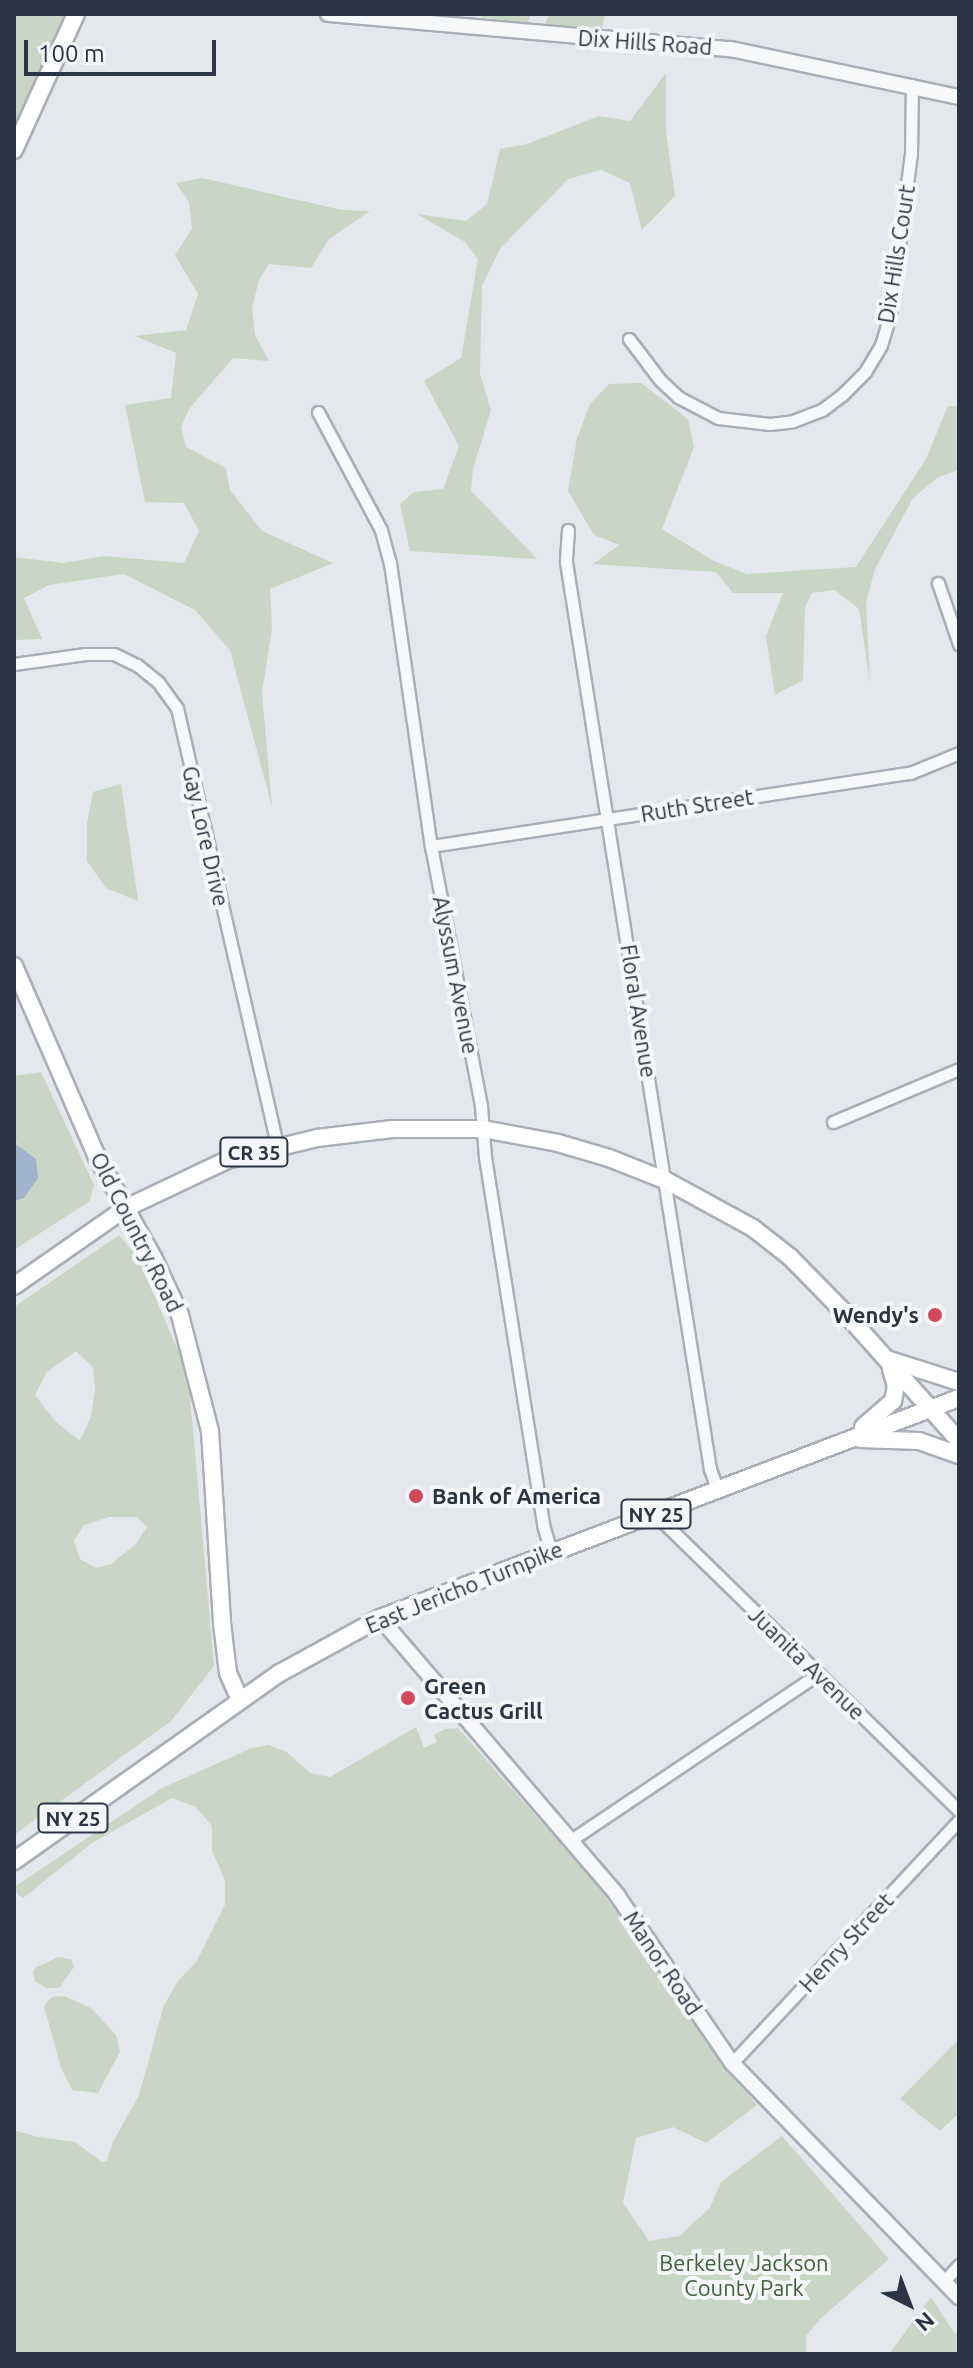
<!DOCTYPE html>
<style>
body{margin:0}
#map{position:relative;width:973px;height:2368px;overflow:hidden;background:#e4e7ec;font-family:Ubuntu,sans-serif}
div>[style]{position:absolute}
.green>*{inset:0;background:#c9d6c5}
.water>*{inset:0;background:#9fb4cc}
.roads{filter:drop-shadow(2px 0 #a9aeb7) drop-shadow(-2px 0 #a9aeb7) drop-shadow(0 2px #a9aeb7) drop-shadow(0 -2px #a9aeb7)}
.minor>*{height:11px;margin:-5.5px;padding:0 5.5px;transform-origin:5.5px;border-radius:5.5px;background:#f7f8fa}
.tertiary>*{height:14px;margin:-7px;padding:0 7px;transform-origin:7px;border-radius:7px;background:#f7f8fa}
.secondary>*{height:16px;margin:-8px;padding:0 8px;transform-origin:8px;border-radius:8px;background:#fff}
.primary>*{height:16px;margin:-8px;padding:0 8px;transform-origin:8px;border-radius:8px;background:#fff}
.dots>*{width:22px;height:22px;translate:-50% -50%;box-sizing:border-box;border:4px solid #f4f6f9;border-radius:50%}
span{translate:-50% -50%;white-space:nowrap;text-align:center;line-height:1.15;-webkit-text-stroke:8px #f4f6f9;paint-order:stroke}
.shield-label span{padding:2px 6px;background:#f4f6f9;border:2px solid;border-radius:6px;-webkit-text-stroke-width:0}
.shield-label{font-size:20px;color:#2b3445;font-weight:700}
.street-label{font-size:22px;color:#2b3445}
.poi-label{font-size:22px;color:#2b3445;font-weight:700}
.right{translate:-100% -50%;text-align:right}
.left{translate:0 -50%;text-align:left}
.park-label{font-size:22px;color:#3f6138}
.frame{position:absolute;inset:0;border:16px solid #2b3445;pointer-events:none}
.north{position:absolute;left:869px;top:2264px;width:80px;height:80px;-webkit-text-stroke:6px #f4f6f9;paint-order:stroke;rotate:138deg;font-size:22px;font-weight:700;line-height:32px;text-align:center;color:#2b3445}
.north::after{content:'';display:block;margin:auto;width:28px;height:36px;background:#2b3445;clip-path:polygon(50% 0,100% 100%,50% 72%,0 100%)}
.scale{position:absolute;left:24px;top:40px;width:192px;height:36px;box-sizing:border-box;border:4px solid #2b3445;border-top:0;padding-left:10px;font-size:24px;line-height:28px;white-space:nowrap;color:#2b3445;-webkit-text-stroke:6px #f4f6f9;paint-order:stroke}
</style>
<div id="map">
<div class="green">
<div style="clip-path:polygon(69px 14px,14px 129px,14px 15px)"></div>
<div style="clip-path:polygon(483px 14px,531px 14px,527px 24px,482px 17px)"></div>
<div style="clip-path:polygon(549px 14px,605px 14px,602px 28px,545px 25px)"></div>
<div style="clip-path:polygon(666px 73px,666px 132px,675px 196px,642px 230px,630px 183px,601px 170px,568px 179px,500px 249px,482px 286px,480px 374px,491px 410px,473px 469px,471px 491px,537px 559px,410px 551px,400px 504px,414px 492px,443px 489px,459px 446px,424px 381px,461px 358px,478px 259px,465px 242px,417px 214px,466px 221px,487px 204px,500px 149px,527px 144px,599px 116px,630px 121px)"></div>
<div style="clip-path:polygon(202px 178px,342px 210px,370px 211px,329px 239px,311px 268px,269px 264px,259px 280px,252px 308px,255px 335px,269px 361px,233px 358px,189px 409px,181px 427px,186px 447px,226px 468px,230px 490px,262px 531px,333px 563px,270px 589px,272px 628px,262px 693px,272px 807px,230px 650px,195px 610px,124px 574px,49px 585px,24px 598px,42px 639px,14px 640px,14px 557px,64px 563px,104px 556px,184px 563px,199px 531px,184px 503px,145px 502px,125px 405px,171px 398px,176px 353px,135px 336px,186px 330px,198px 294px,175px 255px,192px 229px,189px 202px,176px 183px)"></div>
<div style="clip-path:polygon(641px 383px,688px 419px,694px 447px,662px 529px,714px 561px,747px 574px,856px 567px,926px 459px,948px 406px,959px 406px,959px 470px,938px 477px,913px 498px,875px 569px,866px 602px,870px 683px,859px 609px,835px 590px,812px 593px,805px 607px,803px 680px,775px 695px,766px 636px,783px 593px,733px 593px,716px 572px,593px 564px,619px 545px,594px 535px,568px 491px,577px 438px,590px 404px,609px 384px)"></div>
<div style="clip-path:polygon(121px 784px,138px 901px,106px 888px,87px 861px,87px 823px,93px 792px)"></div>
<div style="clip-path:polygon(41px 1072px,94px 1185px,90px 1201px,14px 1250px,14px 1201px,24px 1198px,17px 1143px,14px 1143px,14px 1076px)"></div>
<div style="clip-path:polygon(evenodd,119px 1235px,137px 1256px,188px 1373px,214px 1666px,171px 1721px,14px 1835px,14px 1307px,119px 1235px,76px 1351px,93px 1367px,95px 1388px,91px 1417px,80px 1441px,55px 1421px,35px 1395px,47px 1372px,76px 1351px,119px 1235px,109px 1517px,136px 1517px,147px 1527px,136px 1544px,111px 1564px,96px 1568px,80px 1559px,74px 1541px,84px 1525px,109px 1517px)"></div>
<div style="clip-path:polygon(416px 1727px,424px 1748px,437px 1742px,434px 1735px,444px 1729px,458px 1728px,589px 1876px,624px 1921px,714px 2054px,757px 2105px,706px 2143px,673px 2127px,636px 2138px,623px 2203px,649px 2241px,679px 2236px,710px 2208px,721px 2182px,782px 2136px,889px 2259px,820px 2319px,806px 2336px,806px 2354px,14px 2354px,14px 2130px,38px 2137px,75px 2142px,102px 2162px,107px 2161px,112px 2144px,139px 2095px,164px 2005px,178px 1981px,197px 1961px,225px 1905px,225px 1880px,212px 1851px,212px 1826px,196px 1807px,172px 1798px,92px 1843px,23px 1898px,17px 1894px,16px 1886px,162px 1788px,252px 1748px,268px 1745px,287px 1752px,310px 1773px,330px 1777px)"></div>
<div style="clip-path:polygon(58px 1957px,71px 1959px,74px 1967px,59px 1988px,46px 1988px,35px 1981px,33px 1972px,35px 1968px)"></div>
<div style="clip-path:polygon(64px 1996px,91px 2008px,116px 2035px,120px 2052px,98px 2093px,72px 2090px,61px 2068px,44px 2006px,52px 1997px)"></div>
<div style="clip-path:polygon(959px 2039px,959px 2113px,940px 2131px,900px 2099px)"></div>
<div style="clip-path:polygon(931px 2297px,955px 2334px,959px 2331px,959px 2354px,889px 2354px)"></div>
</div>
<div class="water">
<div style="clip-path:polygon(14px 1143px,36px 1159px,38px 1178px,24px 1198px,14px 1201px)"></div>
</div>
<div class="roads">
<div class="minor">
<div style="left:629px;top:339px;width:51px;rotate:52.9deg"></div>
<div style="left:660px;top:380px;width:25px;rotate:43deg"></div>
<div style="left:678px;top:397px;width:45px;rotate:27.7deg"></div>
<div style="left:718px;top:418px;width:52px;rotate:6.6deg"></div>
<div style="left:770px;top:424px;width:23px;rotate:-7deg"></div>
<div style="left:793px;top:421px;width:31px;rotate:-21deg"></div>
<div style="left:822px;top:410px;width:25px;rotate:-37deg"></div>
<div style="left:842px;top:395px;width:33px;rotate:-45deg"></div>
<div style="left:865px;top:372px;width:31px;rotate:-59deg"></div>
<div style="left:881px;top:345px;width:31px;rotate:-73deg"></div>
<div style="left:890px;top:315px;width:162px;rotate:-82.6deg"></div>
<div style="left:911px;top:154px;width:69px;rotate:-89.2deg"></div>
<div style="left:318px;top:412px;width:134px;rotate:61.9deg"></div>
<div style="left:381px;top:530px;width:34px;rotate:75deg"></div>
<div style="left:390px;top:563px;width:286px;rotate:81.8deg"></div>
<div style="left:431px;top:846px;width:265px;rotate:79.1deg"></div>
<div style="left:481px;top:1106px;width:51px;rotate:85.5deg"></div>
<div style="left:485px;top:1157px;width:373px;rotate:81deg"></div>
<div style="left:543px;top:1525px;width:28px;rotate:73deg"></div>
<div style="left:568px;top:530px;width:32px;rotate:94deg"></div>
<div style="left:566px;top:562px;width:918px;rotate:80.98deg"></div>
<div style="left:710px;top:1469px;width:23px;rotate:70deg"></div>
<div style="left:938px;top:583px;width:65px;rotate:71deg"></div>
<div style="left:14px;top:664px;width:72px;rotate:-8deg"></div>
<div style="left:85px;top:654px;width:29px"></div>
<div style="left:114px;top:654px;width:25px;rotate:26deg"></div>
<div style="left:137px;top:665px;width:27px;rotate:39deg"></div>
<div style="left:158px;top:682px;width:32px;rotate:54deg"></div>
<div style="left:177px;top:708px;width:448px;rotate:77.1deg"></div>
<div style="left:431px;top:846px;width:485px;rotate:-8.7deg"></div>
<div style="left:910px;top:773px;width:53px;rotate:-22.2deg"></div>
<div style="left:833px;top:1122px;width:137px;rotate:-22.8deg"></div>
<div style="left:655px;top:1514px;width:425px;rotate:44.3deg"></div>
<div style="left:571px;top:1840px;width:298px;rotate:-33.9deg"></div>
<div style="left:732px;top:2063px;width:333px;rotate:-46.9deg"></div>
<div style="left:944px;top:2281px;width:22px;rotate:-47deg"></div>
</div>
<div class="tertiary">
<div style="left:328px;top:14px;width:405px;rotate:5deg"></div>
<div style="left:731px;top:49px;width:233px;rotate:11.9deg"></div>
<div style="left:380px;top:1618px;width:365px;rotate:49.4deg"></div>
<div style="left:617px;top:1895px;width:204px;rotate:55.6deg"></div>
<div style="left:732px;top:2063px;width:326px;rotate:45.9deg"></div>
</div>
<div class="secondary">
<div style="left:14px;top:150px;width:149px;rotate:-65.5deg"></div>
<div style="left:14px;top:966px;width:206px;rotate:66.5deg"></div>
<div style="left:96px;top:1155px;width:119px;rotate:60.9deg"></div>
<div style="left:154px;top:1259px;width:62px;rotate:65.1deg"></div>
<div style="left:180px;top:1315px;width:120px;rotate:75.5deg"></div>
<div style="left:210px;top:1431px;width:192px;rotate:86.4deg"></div>
<div style="left:222px;top:1623px;width:50px;rotate:83.2deg"></div>
<div style="left:228px;top:1673px;width:30px;rotate:66deg"></div>
<div style="left:929px;top:1407px;width:45px;rotate:48.6deg"></div>
</div>
<div class="primary">
<div style="left:14px;top:1286px;width:136px;rotate:-34.9deg"></div>
<div style="left:126px;top:1208px;width:112px;rotate:-25.4deg"></div>
<div style="left:227px;top:1160px;width:93px;rotate:-13.7deg"></div>
<div style="left:317px;top:1138px;width:76px;rotate:-6.8deg"></div>
<div style="left:392px;top:1129px;width:91px"></div>
<div style="left:483px;top:1129px;width:76px;rotate:10.6deg"></div>
<div style="left:558px;top:1143px;width:53px;rotate:16.4deg"></div>
<div style="left:609px;top:1158px;width:62px;rotate:21.6deg"></div>
<div style="left:667px;top:1181px;width:98px;rotate:28.7deg"></div>
<div style="left:753px;top:1228px;width:47px;rotate:38.1deg"></div>
<div style="left:790px;top:1257px;width:80px;rotate:45.5deg"></div>
<div style="left:846px;top:1314px;width:125px;rotate:48.3deg"></div>
<div style="left:890px;top:1360px;width:72px;rotate:17.7deg"></div>
<div style="left:863px;top:1427px;width:40px;rotate:-41deg"></div>
<div style="left:893px;top:1401px;width:15px;rotate:-79deg"></div>
<div style="left:896px;top:1386px;width:17px;rotate:-107deg"></div>
<div style="left:860px;top:1439px;width:59px;rotate:1.9deg"></div>
<div style="left:919px;top:1441px;width:42px;rotate:19.3deg"></div>
<div style="left:14px;top:1861px;width:326px;rotate:-35.3deg"></div>
<div style="left:280px;top:1673px;width:114px;rotate:-28.8deg"></div>
<div style="left:380px;top:1618px;width:619px;rotate:-20.81deg"></div>
</div>
</div>
<div class="dots">
<div style="left:935px;top:1315px;background:#d1495b"></div>
<div style="left:416px;top:1496px;background:#d1495b"></div>
<div style="left:408px;top:1698px;background:#d1495b"></div>
</div>
<div class="shield-label">
<span style="left:254px;top:1152px">CR 35</span>
<span style="left:656px;top:1514px">NY 25</span>
<span style="left:73px;top:1818px">NY 25</span>
</div>
<div class="street-label">
<span style="left:645px;top:42px;rotate:4deg">Dix Hills Road</span>
<span style="left:896px;top:254px;rotate:-81deg">Dix Hills Court</span>
<span style="left:697px;top:805px;rotate:-9deg">Ruth Street</span>
<span style="left:206px;top:836px;rotate:77deg">Gay Lore Drive</span>
<span style="left:456px;top:975px;rotate:79deg">Alyssum Avenue</span>
<span style="left:639px;top:1011px;rotate:81deg">Floral Avenue</span>
<span style="left:137px;top:1232px;rotate:63deg">Old Country Road</span>
<span style="left:464px;top:1587px;rotate:-22deg">East Jericho Turnpike</span>
<span style="left:807px;top:1663px;rotate:44deg">Juanita Avenue</span>
<span style="left:846px;top:1942px;rotate:-47deg">Henry Street</span>
<span style="left:663px;top:1963px;rotate:56deg">Manor Road</span>
</div>
<div class="poi-label">
<span class="right" style="left:919px;top:1315px">Wendy's</span>
<span class="left" style="left:432px;top:1496px">Bank of America</span>
<span class="left" style="left:424px;top:1698px">Green<br>Cactus Grill</span>
</div>
<div class="park-label">
<span style="left:744px;top:2275px">Berkeley Jackson<br>County Park</span>
</div>
<div class="frame"></div>
<div class="north">N</div>
<div class="scale">100 m</div>
</div>
